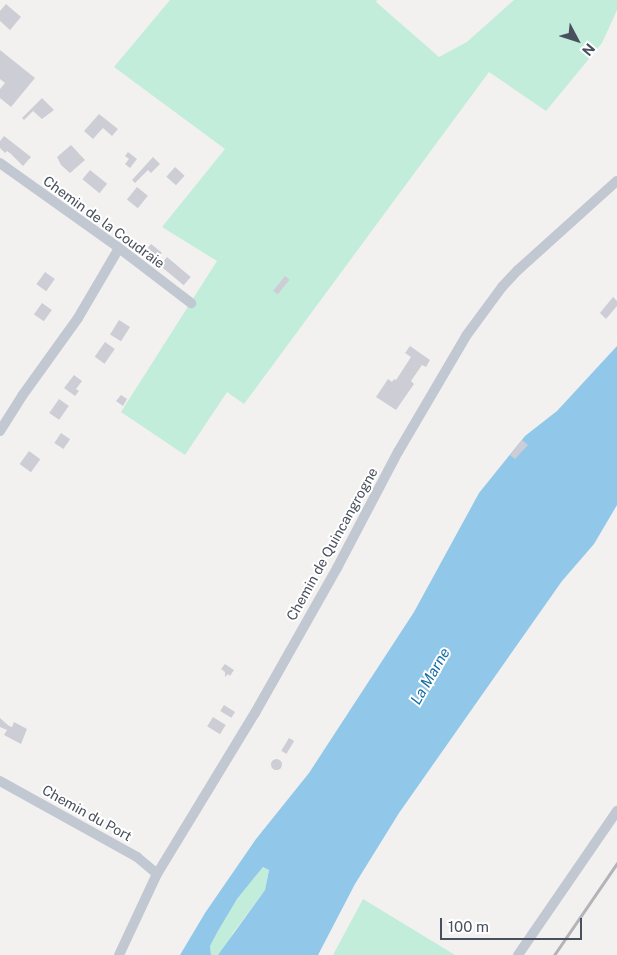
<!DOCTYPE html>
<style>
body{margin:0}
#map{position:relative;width:617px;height:955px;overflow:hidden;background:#f2f1f0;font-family:"Public Sans",sans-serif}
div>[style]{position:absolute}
.green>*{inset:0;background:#c1edda}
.water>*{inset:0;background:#91c7e8}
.building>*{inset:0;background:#cdced5;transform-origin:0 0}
.round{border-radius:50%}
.minor>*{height:10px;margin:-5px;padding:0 5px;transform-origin:5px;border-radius:5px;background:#c2c8d1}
.rail>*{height:3px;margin:-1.5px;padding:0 1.5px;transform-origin:1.5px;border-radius:1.5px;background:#b3b4ba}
span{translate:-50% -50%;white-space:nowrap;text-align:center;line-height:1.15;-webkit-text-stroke:4px #fff;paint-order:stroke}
.street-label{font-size:14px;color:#49505d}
.water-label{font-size:15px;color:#146ea5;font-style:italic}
.north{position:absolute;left:552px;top:15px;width:50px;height:50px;-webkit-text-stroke:4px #fff;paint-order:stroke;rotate:130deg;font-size:14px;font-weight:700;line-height:20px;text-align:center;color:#49505d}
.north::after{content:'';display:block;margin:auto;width:18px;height:22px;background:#49505d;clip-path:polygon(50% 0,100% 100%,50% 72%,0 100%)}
.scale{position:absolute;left:440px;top:918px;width:142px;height:22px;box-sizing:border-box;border:2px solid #49505d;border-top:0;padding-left:6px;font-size:15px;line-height:18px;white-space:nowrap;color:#49505d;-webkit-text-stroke:4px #fff;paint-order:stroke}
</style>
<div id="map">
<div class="green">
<div style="clip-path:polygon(170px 0,377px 0,376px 2px,439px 57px,467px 42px,514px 0,617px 0,617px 10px,602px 43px,546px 111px,489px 72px,244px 404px,227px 392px,185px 455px,121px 412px,217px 261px,162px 227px,225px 149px,114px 67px)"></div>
<div style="clip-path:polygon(263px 867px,269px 869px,265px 890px,233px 933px,223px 950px,218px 955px,211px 955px,210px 946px,218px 931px,237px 899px)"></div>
<div style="clip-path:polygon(363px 899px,455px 955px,333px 955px)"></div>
</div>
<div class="water">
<div style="clip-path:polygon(617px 346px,617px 505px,594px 544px,562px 581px,399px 813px,355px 884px,318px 955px,218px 955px,265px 890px,269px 870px,263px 867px,237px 899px,218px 931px,210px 946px,211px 955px,180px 955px,205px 913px,256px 839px,309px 773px,414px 612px,479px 493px,525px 436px,557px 411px)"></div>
</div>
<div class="building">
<div style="clip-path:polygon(6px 4px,21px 17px,10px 30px,0 21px,0 11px)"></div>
<div style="clip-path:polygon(0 50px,35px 78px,11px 107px,0 98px,0 89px,5px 83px,0 79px)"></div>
<div style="clip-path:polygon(42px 98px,54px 110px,42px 119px,33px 111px,24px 120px,22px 118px)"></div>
<div style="clip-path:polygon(99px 114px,118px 129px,112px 136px,103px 128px,93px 139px,84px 131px)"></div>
<div style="clip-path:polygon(4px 136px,31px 157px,23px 166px,11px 154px,7px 151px,5px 153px,0 148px,0 141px)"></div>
<div style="clip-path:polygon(71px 145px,85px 160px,70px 173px,61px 165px,57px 157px)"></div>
<div style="clip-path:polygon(128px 152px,137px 159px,130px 168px,125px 164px,129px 159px,125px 156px)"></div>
<div style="clip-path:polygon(153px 157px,160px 164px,151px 173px,148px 170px,135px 183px,132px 180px)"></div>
<div style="left:175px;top:167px;width:13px;height:13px;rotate:42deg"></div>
<div style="left:90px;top:170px;width:22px;height:12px;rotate:39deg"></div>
<div style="left:137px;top:187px;width:14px;height:16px;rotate:39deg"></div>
<div style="left:151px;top:244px;width:14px;height:11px;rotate:39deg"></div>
<div style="left:167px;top:257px;width:31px;height:11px;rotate:40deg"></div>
<div style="left:45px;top:272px;width:12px;height:15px;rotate:35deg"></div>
<div style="left:285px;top:276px;width:6px;height:19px;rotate:39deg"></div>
<div style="clip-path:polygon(613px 297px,617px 301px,617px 306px,606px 319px,600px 313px)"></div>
<div style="left:42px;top:303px;width:12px;height:14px;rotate:35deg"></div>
<div style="left:119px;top:320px;width:13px;height:17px;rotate:32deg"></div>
<div style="left:105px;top:342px;width:12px;height:18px;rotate:35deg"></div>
<div style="clip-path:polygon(410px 346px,430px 360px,426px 367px,422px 365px,411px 381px,414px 384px,396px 410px,376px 397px,388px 379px,392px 382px,394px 379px,396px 380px,400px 374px,411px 357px,405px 353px)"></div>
<div style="clip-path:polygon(74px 375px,82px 381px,76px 389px,79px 391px,75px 396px,64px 388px)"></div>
<div style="clip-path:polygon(121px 395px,127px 399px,123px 406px,116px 401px)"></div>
<div style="left:59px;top:399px;width:12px;height:17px;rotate:35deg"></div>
<div style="left:61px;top:433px;width:11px;height:12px;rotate:34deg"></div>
<div style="clip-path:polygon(522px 440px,528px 445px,515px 459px,510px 455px)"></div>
<div style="left:29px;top:451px;width:14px;height:16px;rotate:36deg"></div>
<div style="clip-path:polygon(225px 664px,234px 670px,230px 676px,228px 674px,225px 677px,225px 672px,221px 669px)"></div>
<div style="left:224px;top:705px;width:13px;height:7px;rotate:32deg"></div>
<div style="left:213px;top:717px;width:15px;height:11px;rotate:32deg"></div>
<div style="clip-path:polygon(0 718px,9px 726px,12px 727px,14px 722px,27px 729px,21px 744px,4px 735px,7px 730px,0 727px)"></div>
<div style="left:289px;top:738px;width:6px;height:15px;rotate:31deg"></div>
<div class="round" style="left:270.5px;top:758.5px;width:11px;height:11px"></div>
</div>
<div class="minor">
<div style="left:0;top:163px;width:146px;rotate:35.5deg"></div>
<div style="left:119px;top:248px;width:91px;rotate:37.4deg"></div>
<div style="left:0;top:431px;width:41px;rotate:-57.8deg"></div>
<div style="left:22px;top:396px;width:96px;rotate:-54.3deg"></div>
<div style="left:78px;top:318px;width:81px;rotate:-59.6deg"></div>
<div style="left:0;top:781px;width:157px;rotate:29deg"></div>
<div style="left:137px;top:857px;width:26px;rotate:40deg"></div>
<div style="left:119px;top:955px;width:89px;rotate:-64.9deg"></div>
<div style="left:157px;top:874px;width:188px;rotate:-58.7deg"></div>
<div style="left:255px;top:713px;width:167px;rotate:-60.5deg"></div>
<div style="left:337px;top:568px;width:131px;rotate:-62.3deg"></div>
<div style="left:398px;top:452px;width:134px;rotate:-59.6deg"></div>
<div style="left:466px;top:336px;width:61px;rotate:-53.7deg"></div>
<div style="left:502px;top:287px;width:23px;rotate:-47deg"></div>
<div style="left:518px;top:270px;width:133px;rotate:-42deg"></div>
<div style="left:518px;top:955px;width:175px;rotate:-55.5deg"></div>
</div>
<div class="rail">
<div style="left:554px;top:955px;width:112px;rotate:-55.6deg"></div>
</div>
<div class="street-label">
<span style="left:104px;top:222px;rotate:36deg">Chemin de la Coudraie</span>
<span style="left:332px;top:544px;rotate:-61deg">Chemin de Quincangrogne</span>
<span style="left:87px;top:813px;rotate:29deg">Chemin du Port</span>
</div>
<div class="water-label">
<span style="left:430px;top:676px;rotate:-60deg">La Marne</span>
</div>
<div class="north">N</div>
<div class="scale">100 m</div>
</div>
